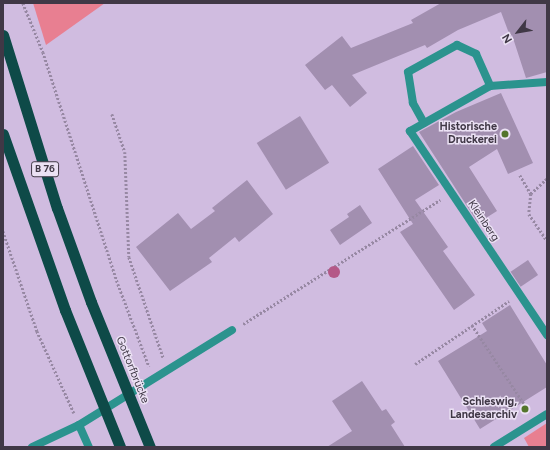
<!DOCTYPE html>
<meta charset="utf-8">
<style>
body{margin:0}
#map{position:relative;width:550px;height:450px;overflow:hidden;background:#d0bce0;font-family:Figtree,sans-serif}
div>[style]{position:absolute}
.green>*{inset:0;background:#e87f91}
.building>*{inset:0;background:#a28fb0;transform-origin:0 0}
.path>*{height:2.5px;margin-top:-1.25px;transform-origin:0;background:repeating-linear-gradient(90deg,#9788a3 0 2px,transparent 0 4px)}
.service>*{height:8px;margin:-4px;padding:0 4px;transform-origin:4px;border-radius:4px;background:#2b938e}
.minor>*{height:8px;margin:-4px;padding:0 4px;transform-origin:4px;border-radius:4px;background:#2b938e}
.tertiary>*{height:8px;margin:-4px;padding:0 4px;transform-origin:4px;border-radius:4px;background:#2b938e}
.trunk>*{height:11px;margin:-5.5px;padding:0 5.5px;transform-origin:5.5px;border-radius:5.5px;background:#0e4a48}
.trunk-bridge>*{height:11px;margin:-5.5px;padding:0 5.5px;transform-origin:5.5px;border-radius:5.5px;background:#0e4a48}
.trees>*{width:12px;height:12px;margin:-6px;border-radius:50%;background:#b45887}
.dots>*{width:11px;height:11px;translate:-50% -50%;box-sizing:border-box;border:2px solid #ebe1f4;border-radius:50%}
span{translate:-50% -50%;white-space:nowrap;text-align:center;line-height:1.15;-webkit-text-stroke:3px #ebe1f4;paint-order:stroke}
.shield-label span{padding:1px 3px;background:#ebe1f4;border:1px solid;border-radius:3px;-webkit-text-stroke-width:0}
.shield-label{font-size:10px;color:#403846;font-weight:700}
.poi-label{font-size:11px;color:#403846;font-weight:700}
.right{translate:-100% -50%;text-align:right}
.street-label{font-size:11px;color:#403846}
.frame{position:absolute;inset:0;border:4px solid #403846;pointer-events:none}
.north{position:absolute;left:498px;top:12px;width:40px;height:40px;-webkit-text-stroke:3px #ebe1f4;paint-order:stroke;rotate:239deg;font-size:11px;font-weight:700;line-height:16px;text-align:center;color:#403846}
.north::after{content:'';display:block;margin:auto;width:14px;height:18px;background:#403846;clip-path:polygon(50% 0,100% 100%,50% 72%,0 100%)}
</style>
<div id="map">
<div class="green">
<div style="clip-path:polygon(33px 3px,105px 3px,46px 45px)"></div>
<div style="clip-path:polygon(547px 423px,547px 447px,529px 447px,524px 438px)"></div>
</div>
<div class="building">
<div style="clip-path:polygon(441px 3px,547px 3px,547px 72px,526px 78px,512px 35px,510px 36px,501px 12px,458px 30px,427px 48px,425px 45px,352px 75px,367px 93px,350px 107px,332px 85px,325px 90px,305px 65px,342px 36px,351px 48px,413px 23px,411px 20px)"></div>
<div style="clip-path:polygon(501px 93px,533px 163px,508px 174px,497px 149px,469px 167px,497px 211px,478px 223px,419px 132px,456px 112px)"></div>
<div style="left:300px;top:116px;width:55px;height:51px;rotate:58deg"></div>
<div style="clip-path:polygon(413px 146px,439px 185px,415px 200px,448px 247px,443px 251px,475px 295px,454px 310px,400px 232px,413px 224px,378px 169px)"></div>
<div style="clip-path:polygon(247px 180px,273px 214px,239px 242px,235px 237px,209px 258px,212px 262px,170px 291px,136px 247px,178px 213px,191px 229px,215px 211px,212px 208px)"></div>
<div style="clip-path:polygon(360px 205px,372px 223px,340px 245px,330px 230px,349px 217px,347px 214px)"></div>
<div style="left:528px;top:260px;width:18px;height:21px;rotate:56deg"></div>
<div style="clip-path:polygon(510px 305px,547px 365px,547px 387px,480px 429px,438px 361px,487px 331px,482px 323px)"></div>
<div style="clip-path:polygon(362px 381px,382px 411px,386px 409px,395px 422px,391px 425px,405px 447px,327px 447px,352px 431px,332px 401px)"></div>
</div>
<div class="path">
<div style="left:23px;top:3px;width:53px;rotate:67.8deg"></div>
<div style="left:43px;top:52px;width:244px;rotate:72.1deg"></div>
<div style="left:118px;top:284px;width:88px;rotate:69.3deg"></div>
<div style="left:112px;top:114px;width:40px;rotate:71.1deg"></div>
<div style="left:125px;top:152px;width:105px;rotate:87.8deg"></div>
<div style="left:129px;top:257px;width:106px;rotate:71.2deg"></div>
<div style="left:520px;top:175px;width:22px;rotate:60deg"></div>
<div style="left:547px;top:179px;width:22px;rotate:137deg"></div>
<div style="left:531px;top:194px;width:20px;rotate:96deg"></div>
<div style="left:529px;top:214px;width:32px;rotate:56deg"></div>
<div style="left:3px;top:231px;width:106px;rotate:71.2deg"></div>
<div style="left:37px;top:331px;width:90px;rotate:65.7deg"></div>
<div style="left:243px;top:324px;width:233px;rotate:-32.2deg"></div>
<div style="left:472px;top:325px;width:103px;rotate:56.5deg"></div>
<div style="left:415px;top:364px;width:113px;rotate:-33.8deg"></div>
</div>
<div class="service">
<div style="left:490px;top:86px;width:57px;rotate:-4deg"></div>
<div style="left:79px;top:425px;width:180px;rotate:-31.8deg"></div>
</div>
<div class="minor">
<div style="left:424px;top:123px;width:23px;rotate:-119deg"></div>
<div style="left:413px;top:103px;width:31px;rotate:-99deg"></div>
<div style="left:408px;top:72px;width:56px;rotate:-28.9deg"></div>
<div style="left:457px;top:45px;width:21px;rotate:25deg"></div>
<div style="left:476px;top:54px;width:35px;rotate:66deg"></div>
<div style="left:490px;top:86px;width:92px;rotate:150.6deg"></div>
<div style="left:410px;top:131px;width:246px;rotate:56.1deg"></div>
<div style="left:32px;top:447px;width:52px;rotate:-25.1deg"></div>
<div style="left:79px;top:425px;width:24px;rotate:66deg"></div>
</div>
<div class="tertiary">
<div style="left:494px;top:447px;width:62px;rotate:-31.9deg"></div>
</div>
<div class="trunk">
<div style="left:3px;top:35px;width:181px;rotate:72.7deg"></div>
<div style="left:57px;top:208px;width:100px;rotate:70.1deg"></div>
<div style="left:3px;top:134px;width:187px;rotate:70.6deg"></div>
</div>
<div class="trunk-bridge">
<div style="left:91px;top:302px;width:157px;rotate:67.9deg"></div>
<div style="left:65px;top:310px;width:148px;rotate:68.1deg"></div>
</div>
<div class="trees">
<div style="left:334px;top:272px"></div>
</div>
<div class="dots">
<div style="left:505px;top:134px;background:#54752c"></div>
<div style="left:525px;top:409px;background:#54752c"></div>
</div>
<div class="shield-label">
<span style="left:45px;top:169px">B 76</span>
</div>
<div class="poi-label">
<span class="right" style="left:497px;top:134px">Historische<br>Druckerei</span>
<span class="right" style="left:517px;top:409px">Schleswig,<br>Landesarchiv</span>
</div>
<div class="street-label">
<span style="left:483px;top:221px;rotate:56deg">Kleinberg</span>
<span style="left:132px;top:370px;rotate:68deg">Gottorfbrücke</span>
</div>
<div class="frame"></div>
<div class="north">N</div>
</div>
